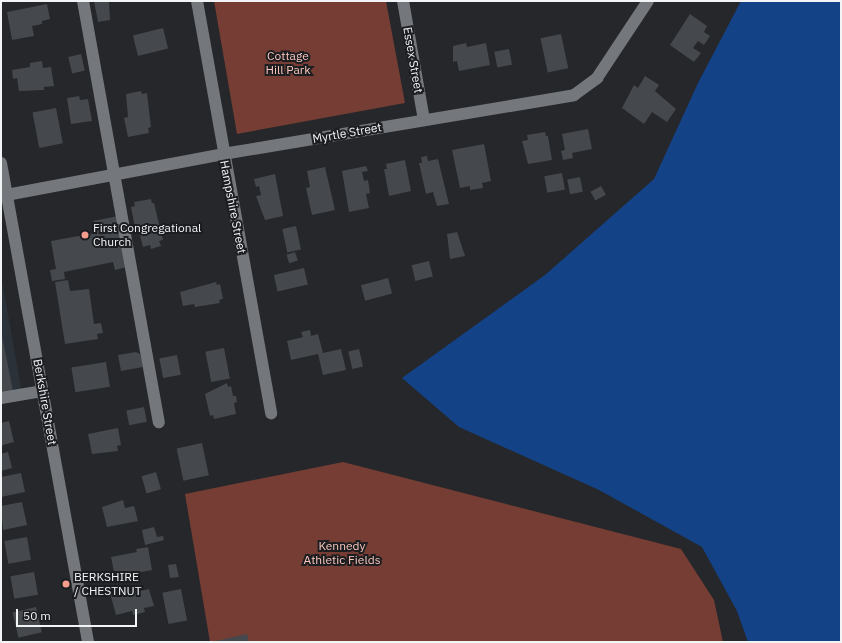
<!DOCTYPE html>
<style>
body{margin:0}
#map{position:relative;width:842px;height:643px;overflow:hidden;background:#25272a;font-family:"IBM Plex Sans",sans-serif}
div>[style]{position:absolute}
.built>*{inset:0;background:#2b3139}
.green>*{inset:0;background:#753d33}
.water>*{inset:0;background:#144287}
.building>*{inset:0;background:#45484c;transform-origin:0 0}
.minor>*{height:12px;margin:-6px;padding:0 6px;transform-origin:6px;border-radius:6px;background:#74777b}
.dots>*{width:11px;height:11px;translate:-50% -50%;box-sizing:border-box;border:2px solid #1b1d21;border-radius:50%}
span{translate:-50% -50%;white-space:nowrap;text-align:center;line-height:1.15;-webkit-text-stroke:4px #1b1d21;paint-order:stroke}
.park-label{font-size:12px;color:#fdc8bd}
.street-label{font-size:12px;color:#f2f4f6}
.poi-label{font-size:12px;color:#f2f4f6}
.left{translate:0 -50%;text-align:left}
.frame{position:absolute;inset:0;border:2px solid #f2f4f6;pointer-events:none}
.scale{position:absolute;left:16px;top:609px;width:121px;height:18px;box-sizing:border-box;border:2px solid #f2f4f6;border-top:0;padding-left:5px;font-size:12px;line-height:14px;white-space:nowrap;color:#f2f4f6;-webkit-text-stroke:3px #1b1d21;paint-order:stroke}
</style>
<div id="map">
<div class="built">
<div style="clip-path:polygon(1px 275px,23px 399px,1px 403px)"></div>
</div>
<div class="green">
<div style="clip-path:polygon(214px 1px,386px 1px,405px 103px,237px 134px)"></div>
<div style="clip-path:polygon(343px 462px,681px 549px,714px 600px,723px 642px,210px 642px,185px 494px)"></div>
</div>
<div class="water">
<div style="clip-path:polygon(741px 1px,841px 1px,841px 642px,748px 642px,737px 611px,702px 547px,599px 490px,459px 427px,402px 378px,545px 275px,654px 179px,698px 83px)"></div>
</div>
<div class="building">
<div style="clip-path:polygon(94px 1px,109px 1px,110px 20px,98px 22px)"></div>
<div style="clip-path:polygon(47px 4px,50px 19px,42px 21px,42px 24px,32px 26px,34px 36px,12px 40px,7px 12px)"></div>
<div style="clip-path:polygon(690px 14px,707px 26px,704px 32px,710px 36px,704px 45px,698px 41px,693px 48px,701px 53px,694px 62px,670px 45px)"></div>
<div style="left:163px;top:28px;width:21px;height:31px;rotate:76deg"></div>
<div style="left:561px;top:34px;width:35px;height:21px;rotate:78deg"></div>
<div style="clip-path:polygon(466px 43px,467px 47px,486px 43px,490px 65px,459px 71px,457px 61px,453px 62px,453px 46px)"></div>
<div style="left:509px;top:49px;width:16px;height:15px;rotate:79deg"></div>
<div style="left:81px;top:54px;width:17px;height:13px;rotate:77deg"></div>
<div style="clip-path:polygon(42px 61px,43px 68px,51px 67px,54px 86px,44px 87px,44px 90px,19px 91px,17px 78px,13px 79px,12px 70px,30px 67px,30px 63px)"></div>
<div style="clip-path:polygon(645px 76px,659px 85px,655px 91px,676px 109px,667px 122px,652px 112px,644px 124px,622px 108px,634px 85px,638px 88px)"></div>
<div style="clip-path:polygon(141px 91px,142px 94px,147px 93px,151px 127px,148px 128px,149px 133px,128px 137px,124px 118px,128px 117px,126px 94px)"></div>
<div style="clip-path:polygon(79px 96px,80px 100px,88px 99px,92px 121px,71px 124px,67px 98px)"></div>
<div style="left:56px;top:108px;width:36px;height:24px;rotate:79deg"></div>
<div style="clip-path:polygon(588px 129px,592px 149px,572px 153px,573px 158px,563px 160px,561px 151px,565px 150px,562px 134px)"></div>
<div style="clip-path:polygon(545px 132px,546px 136px,548px 136px,552px 160px,528px 164px,522px 141px,528px 140px,527px 135px)"></div>
<div style="clip-path:polygon(484px 144px,491px 181px,482px 183px,483px 188px,470px 190px,470px 186px,460px 188px,452px 150px)"></div>
<div style="clip-path:polygon(427px 156px,428px 161px,438px 159px,449px 204px,437px 206px,433px 192px,426px 194px,419px 163px,422px 163px,421px 157px)"></div>
<div style="clip-path:polygon(405px 160px,411px 191px,389px 196px,384px 169px,387px 169px,386px 164px)"></div>
<div style="clip-path:polygon(366px 166px,368px 171px,362px 172px,364px 181px,368px 180px,370px 193px,366px 194px,369px 208px,349px 212px,342px 171px)"></div>
<div style="clip-path:polygon(325px 167px,335px 210px,312px 215px,306px 188px,310px 187px,307px 171px)"></div>
<div style="left:562px;top:173px;width:17px;height:18px;rotate:80deg"></div>
<div style="clip-path:polygon(275px 174px,283px 216px,265px 220px,256px 196px,261px 195px,259px 186px,256px 187px,254px 179px)"></div>
<div style="left:580px;top:177px;width:15px;height:13px;rotate:79deg"></div>
<div style="left:601px;top:186px;width:10px;height:12px;rotate:61deg"></div>
<div style="clip-path:polygon(151px 199px,152px 203px,154px 203px,163px 240px,159px 241px,161px 246px,151px 249px,150px 245px,143px 247px,139px 231px,136px 232px,131px 207px,135px 206px,134px 202px)"></div>
<div style="clip-path:polygon(118px 216px,127px 267px,115px 270px,113px 262px,64px 272px,65px 279px,52px 281px,50px 270px,56px 269px,51px 241px,95px 233px,93px 221px)"></div>
<div style="left:296px;top:226px;width:24px;height:14px;rotate:78deg"></div>
<div style="clip-path:polygon(457px 232px,465px 256px,450px 259px,447px 234px)"></div>
<div style="left:295px;top:252px;width:9px;height:9px;rotate:72deg"></div>
<div style="left:429px;top:261px;width:16px;height:18px;rotate:76deg"></div>
<div style="left:304px;top:268px;width:17px;height:31px;rotate:77deg"></div>
<div style="left:388px;top:278px;width:16px;height:28px;rotate:75deg"></div>
<div style="clip-path:polygon(68px 280px,70px 291px,89px 289px,94px 324px,101px 323px,103px 333px,97px 334px,98px 339px,65px 344px,55px 282px)"></div>
<div style="clip-path:polygon(216px 282px,217px 285px,220px 284px,223px 299px,219px 300px,220px 303px,195px 307px,194px 304px,183px 306px,180px 292px)"></div>
<div style="clip-path:polygon(310px 330px,311px 336px,318px 334px,323px 353px,341px 349px,346px 370px,323px 375px,318px 354px,291px 360px,287px 341px,303px 337px,301px 332px)"></div>
<div style="clip-path:polygon(1px 331px,13px 391px,1px 393px)"></div>
<div style="left:224px;top:348px;width:31px;height:19px;rotate:79deg"></div>
<div style="left:359px;top:349px;width:18px;height:11px;rotate:77deg"></div>
<div style="clip-path:polygon(136px 352px,140px 354px,143px 367px,121px 371px,118px 355px)"></div>
<div style="left:177px;top:355px;width:20px;height:18px;rotate:79deg"></div>
<div style="left:106px;top:362px;width:25px;height:35px;rotate:81deg"></div>
<div style="clip-path:polygon(227px 383px,228px 387px,231px 386px,233px 396px,236px 396px,237px 402px,234px 403px,236px 414px,214px 419px,213px 415px,210px 416px,205px 394px)"></div>
<div style="left:144px;top:407px;width:15px;height:18px;rotate:79deg"></div>
<div style="clip-path:polygon(9px 421px,14px 442px,3px 445px,1px 448px,1px 423px)"></div>
<div style="clip-path:polygon(118px 428px,121px 445px,117px 446px,118px 451px,92px 454px,88px 434px)"></div>
<div style="left:202px;top:443px;width:33px;height:26px;rotate:78deg"></div>
<div style="clip-path:polygon(8px 452px,12px 468px,1px 471px,1px 454px)"></div>
<div style="left:156px;top:472px;width:18px;height:15px;rotate:74deg"></div>
<div style="clip-path:polygon(21px 473px,25px 492px,1px 497px,1px 477px)"></div>
<div style="clip-path:polygon(123px 500px,125px 508px,134px 506px,138px 521px,107px 527px,102px 507px)"></div>
<div style="clip-path:polygon(22px 502px,27px 525px,3px 530px,1px 506px)"></div>
<div style="clip-path:polygon(154px 527px,157px 537px,163px 536px,164px 540px,145px 545px,142px 530px)"></div>
<div style="left:27px;top:537px;width:23px;height:23px;rotate:80deg"></div>
<div style="clip-path:polygon(148px 547px,152px 570px,115px 577px,111px 557px,137px 552px,136px 549px)"></div>
<div style="clip-path:polygon(176px 564px,179px 577px,170px 578px,168px 565px)"></div>
<div style="left:34px;top:572px;width:23px;height:24px;rotate:80deg"></div>
<div style="clip-path:polygon(138px 587px,140px 591px,149px 589px,154px 606px,144px 608px,145px 612px,133px 615px,132px 611px,116px 615px,110px 593px)"></div>
<div style="left:181px;top:589px;width:32px;height:19px;rotate:79deg"></div>
<div style="left:36px;top:607px;width:26px;height:24px;rotate:77deg"></div>
<div style="clip-path:polygon(247px 634px,249px 642px,216px 642px,216px 641px)"></div>
</div>
<div class="minor">
<div style="left:83px;top:1px;width:428px;rotate:79.8deg"></div>
<div style="left:197px;top:1px;width:419px;rotate:79.8deg"></div>
<div style="left:403px;top:1px;width:121px;rotate:80deg"></div>
<div style="left:1px;top:163px;width:487px;rotate:79.7deg"></div>
<div style="left:1px;top:196px;width:226px;rotate:-10.7deg"></div>
<div style="left:223px;top:154px;width:356px;rotate:-9.5deg"></div>
<div style="left:574px;top:95px;width:29px;rotate:-36deg"></div>
<div style="left:597px;top:78px;width:92px;rotate:-56.5deg"></div>
<div style="left:1px;top:398px;width:43px;rotate:-9.5deg"></div>
</div>
<div class="dots">
<div style="left:85px;top:235px;background:#f49d8c"></div>
<div style="left:66px;top:584px;background:#f49d8c"></div>
</div>
<div class="park-label">
<span style="left:288px;top:63px">Cottage<br>Hill Park</span>
<span style="left:342px;top:553px">Kennedy<br>Athletic Fields</span>
</div>
<div class="street-label">
<span style="left:413px;top:60px;rotate:80deg">Essex Street</span>
<span style="left:347px;top:133px;rotate:-10deg">Myrtle Street</span>
<span style="left:233px;top:207px;rotate:79deg">Hampshire Street</span>
<span style="left:45px;top:402px;rotate:80deg">Berkshire Street</span>
</div>
<div class="poi-label">
<span class="left" style="left:93px;top:235px">First Congregational<br>Church</span>
<span class="left" style="left:74px;top:584px">BERKSHIRE<br>/ CHESTNUT</span>
</div>
<div class="frame"></div>
<div class="scale">50 m</div>
</div>
